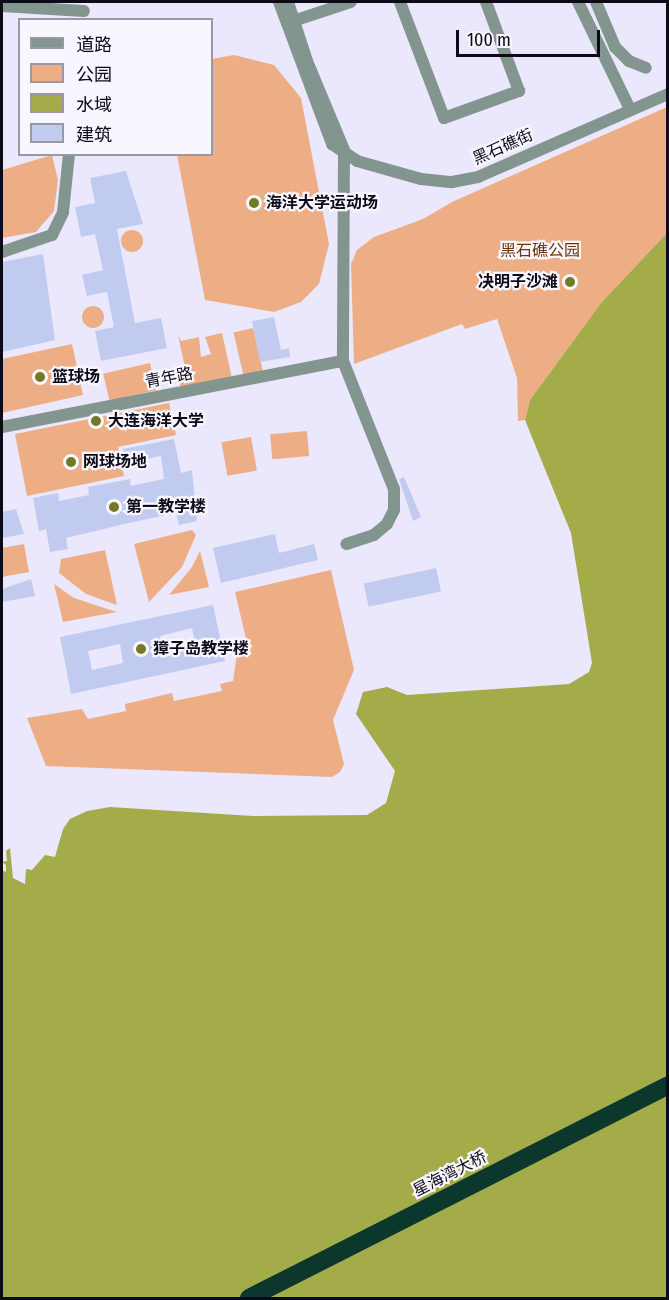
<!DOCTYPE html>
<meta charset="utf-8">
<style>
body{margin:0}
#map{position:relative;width:669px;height:1300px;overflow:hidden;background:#ebe8fe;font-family:"Fira Sans Condensed","Noto Sans SC",sans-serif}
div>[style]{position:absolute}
.green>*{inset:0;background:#edae85;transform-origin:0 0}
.round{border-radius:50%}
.water>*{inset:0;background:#a4ac49}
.building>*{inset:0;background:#c1cbef;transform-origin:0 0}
.street>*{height:12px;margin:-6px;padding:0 6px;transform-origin:6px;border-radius:6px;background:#83958f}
.highway>*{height:18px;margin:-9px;padding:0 9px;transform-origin:9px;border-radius:9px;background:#0b372d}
.dots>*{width:16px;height:16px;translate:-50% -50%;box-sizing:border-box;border:3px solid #f8f7ff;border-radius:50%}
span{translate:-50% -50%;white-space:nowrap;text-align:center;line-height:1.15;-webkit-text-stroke:4.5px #f8f7ff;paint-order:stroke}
.street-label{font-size:16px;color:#0c0a16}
.poi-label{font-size:16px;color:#0c0a16;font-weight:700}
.left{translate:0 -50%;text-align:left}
.right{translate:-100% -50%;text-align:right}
.park-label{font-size:16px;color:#6b350b}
.frame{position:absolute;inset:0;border:3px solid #0c0a16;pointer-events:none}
.legend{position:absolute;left:18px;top:18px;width:195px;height:138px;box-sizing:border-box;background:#f8f7ff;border:2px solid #9a98a2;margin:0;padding:8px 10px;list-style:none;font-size:18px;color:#0c0a16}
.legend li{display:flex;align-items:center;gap:12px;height:30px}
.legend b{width:30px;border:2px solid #9a98a2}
.scale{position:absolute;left:456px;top:30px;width:144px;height:27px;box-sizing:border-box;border:3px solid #0c0a16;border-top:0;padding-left:8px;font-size:18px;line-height:21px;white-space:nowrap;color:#0c0a16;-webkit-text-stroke:4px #f8f7ff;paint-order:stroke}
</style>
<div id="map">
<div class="green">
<div style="clip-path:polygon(234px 55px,274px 65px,301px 98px,329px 244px,319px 284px,301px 302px,274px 312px,205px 300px,177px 155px,212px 154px,212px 59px)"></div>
<div style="clip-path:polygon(667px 107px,667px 233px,601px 303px,530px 400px,525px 420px,518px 421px,517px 378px,497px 319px,465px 329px,462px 324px,354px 364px,351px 264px,357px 250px,374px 237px,423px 219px,452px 202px)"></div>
<div style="clip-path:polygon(52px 155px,58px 180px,54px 211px,36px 232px,2px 238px,2px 170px)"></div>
<div class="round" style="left:121px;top:230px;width:22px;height:22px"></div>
<div class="round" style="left:82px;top:306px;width:22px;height:22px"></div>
<div style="left:253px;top:328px;width:45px;height:20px;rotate:77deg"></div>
<div style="clip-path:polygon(222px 333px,232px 378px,181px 389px,177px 370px,185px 368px,178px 335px,181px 341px,199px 337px,201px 357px,211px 354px,205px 337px)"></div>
<div style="clip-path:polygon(72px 344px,83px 395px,2px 413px,2px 359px)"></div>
<div style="left:150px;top:363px;width:28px;height:48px;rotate:77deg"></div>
<div style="clip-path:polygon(169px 403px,176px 435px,118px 447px,124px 476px,27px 496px,15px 434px)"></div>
<div style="left:307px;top:431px;width:25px;height:37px;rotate:85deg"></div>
<div style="left:251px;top:437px;width:34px;height:30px;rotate:80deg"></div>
<div style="clip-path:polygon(192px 530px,196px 535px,182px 567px,149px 602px,134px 544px)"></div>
<div style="clip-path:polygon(24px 544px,29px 572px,2px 577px,2px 548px)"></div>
<div style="clip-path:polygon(105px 550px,117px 605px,86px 594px,59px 573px,61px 559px)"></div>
<div style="clip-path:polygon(200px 551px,209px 587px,169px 595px,192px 567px)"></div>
<div style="clip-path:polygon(331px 570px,354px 670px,333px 720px,344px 764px,340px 772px,332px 777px,46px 766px,27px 718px,82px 709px,88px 719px,126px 711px,125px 704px,172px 693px,174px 701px,222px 691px,220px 684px,233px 681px,237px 653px,249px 651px,235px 592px)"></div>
<div style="clip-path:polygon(54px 584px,74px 598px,117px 612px,63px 622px)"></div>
</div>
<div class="water">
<div style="clip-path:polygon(667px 233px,667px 1298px,2px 1298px,2px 870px,6px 872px,6px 865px,2px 862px,7px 861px,6px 851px,10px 848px,13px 878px,25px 884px,26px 869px,32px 870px,45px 855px,55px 857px,63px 829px,70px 819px,87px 811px,110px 807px,253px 816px,367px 815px,386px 803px,395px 771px,356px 714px,363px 692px,387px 687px,407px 695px,569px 684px,589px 672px,592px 663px,571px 533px,525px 420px,530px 400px,601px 303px)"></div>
</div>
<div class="building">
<div style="clip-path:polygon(126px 171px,143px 224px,117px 229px,135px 323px,161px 318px,167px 348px,101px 361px,95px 331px,114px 327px,107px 292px,87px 296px,82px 275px,103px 270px,95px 234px,81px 237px,75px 207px,95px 203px,90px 178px)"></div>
<div style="clip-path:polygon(43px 254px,55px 340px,2px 352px,2px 262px)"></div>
<div style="clip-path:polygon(274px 317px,281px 350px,289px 348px,290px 357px,260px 362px,252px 321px)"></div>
<div style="clip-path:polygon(174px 439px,181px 473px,192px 470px,197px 521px,179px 525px,176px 513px,129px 523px,66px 538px,68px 549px,50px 552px,46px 529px,39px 531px,33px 498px,58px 493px,59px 501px,89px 495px,88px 487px,130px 479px,131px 486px,164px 479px,161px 456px,126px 463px,123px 449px)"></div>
<div style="clip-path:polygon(404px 477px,421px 517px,413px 521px,399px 479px)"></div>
<div style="clip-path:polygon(16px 509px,24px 534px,2px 538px,2px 512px)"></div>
<div style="clip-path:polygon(275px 534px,279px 553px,314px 544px,318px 560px,221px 583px,213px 548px)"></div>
<div style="left:436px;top:568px;width:24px;height:74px;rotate:78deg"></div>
<div style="clip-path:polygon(31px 579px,35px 596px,2px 602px,2px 589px)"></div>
<div style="clip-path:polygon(evenodd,213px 605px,225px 661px,71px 694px,60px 637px,213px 605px,192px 628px,196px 647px,164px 654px,160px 636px,192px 628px,213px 605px,120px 644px,123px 663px,92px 670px,88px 651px,120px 644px)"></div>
</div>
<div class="street">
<div style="left:279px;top:2px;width:152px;rotate:69.5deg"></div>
<div style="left:332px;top:144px;width:30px;rotate:34deg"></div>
<div style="left:357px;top:161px;width:66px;rotate:15.7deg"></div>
<div style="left:421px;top:179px;width:31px;rotate:6deg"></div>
<div style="left:452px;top:182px;width:26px;rotate:-11deg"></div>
<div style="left:478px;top:177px;width:207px;rotate:-23.6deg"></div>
<div style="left:288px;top:2px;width:62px;rotate:72.1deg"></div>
<div style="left:307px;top:61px;width:96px;rotate:67.4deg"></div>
<div style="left:344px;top:150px;width:211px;rotate:90.3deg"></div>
<div style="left:343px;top:361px;width:138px;rotate:68.3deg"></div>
<div style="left:394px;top:489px;width:21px;rotate:90deg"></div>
<div style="left:394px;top:510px;width:16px;rotate:117deg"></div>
<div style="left:387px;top:524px;width:17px;rotate:140deg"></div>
<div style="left:374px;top:535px;width:29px;rotate:162deg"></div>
<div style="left:400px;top:2px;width:124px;rotate:69.2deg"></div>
<div style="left:444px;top:118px;width:80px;rotate:-19.8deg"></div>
<div style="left:519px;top:91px;width:95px;rotate:-110.3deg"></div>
<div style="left:578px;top:2px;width:119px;rotate:64.1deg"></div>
<div style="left:596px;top:2px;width:49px;rotate:67.1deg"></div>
<div style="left:615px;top:47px;width:20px;rotate:45deg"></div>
<div style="left:629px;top:61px;width:18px;rotate:22deg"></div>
<div style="left:2px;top:6px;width:82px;rotate:3.5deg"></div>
<div style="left:287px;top:23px;width:67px;rotate:-18.2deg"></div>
<div style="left:2px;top:252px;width:53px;rotate:-18.8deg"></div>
<div style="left:52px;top:235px;width:25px;rotate:-64deg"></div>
<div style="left:63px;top:212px;width:58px;rotate:-84.1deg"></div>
<div style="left:2px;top:427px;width:347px;rotate:-11deg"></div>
</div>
<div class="highway">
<div style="left:249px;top:1298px;width:470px;rotate:-26.9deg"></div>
</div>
<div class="dots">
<div style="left:254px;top:203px;background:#747a23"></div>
<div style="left:570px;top:282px;background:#747a23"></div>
<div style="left:40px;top:377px;background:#747a23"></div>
<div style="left:96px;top:421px;background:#747a23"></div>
<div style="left:71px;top:462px;background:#747a23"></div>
<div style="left:114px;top:507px;background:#747a23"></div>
<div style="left:141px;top:649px;background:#747a23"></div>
</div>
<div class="street-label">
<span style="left:503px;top:147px;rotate:-24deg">黑石礁街</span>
<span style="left:169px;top:378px;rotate:-11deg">青年路</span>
<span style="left:450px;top:1174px;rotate:-27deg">星海湾大桥</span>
</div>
<div class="poi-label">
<span class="left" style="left:266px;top:203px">海洋大学运动场</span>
<span class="right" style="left:558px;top:282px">决明子沙滩</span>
<span class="left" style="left:52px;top:377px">篮球场</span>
<span class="left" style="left:108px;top:421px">大连海洋大学</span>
<span class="left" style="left:83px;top:462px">网球场地</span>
<span class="left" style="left:126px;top:507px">第一教学楼</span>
<span class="left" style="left:153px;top:649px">獐子岛教学楼</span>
</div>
<div class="park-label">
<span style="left:540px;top:251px">黑石礁公园</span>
</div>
<div class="frame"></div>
<ul class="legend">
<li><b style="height:8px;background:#83958f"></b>道路</li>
<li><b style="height:16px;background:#edae85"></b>公园</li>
<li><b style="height:16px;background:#a4ac49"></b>水域</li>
<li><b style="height:16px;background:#c1cbef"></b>建筑</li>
</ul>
<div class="scale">100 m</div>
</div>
